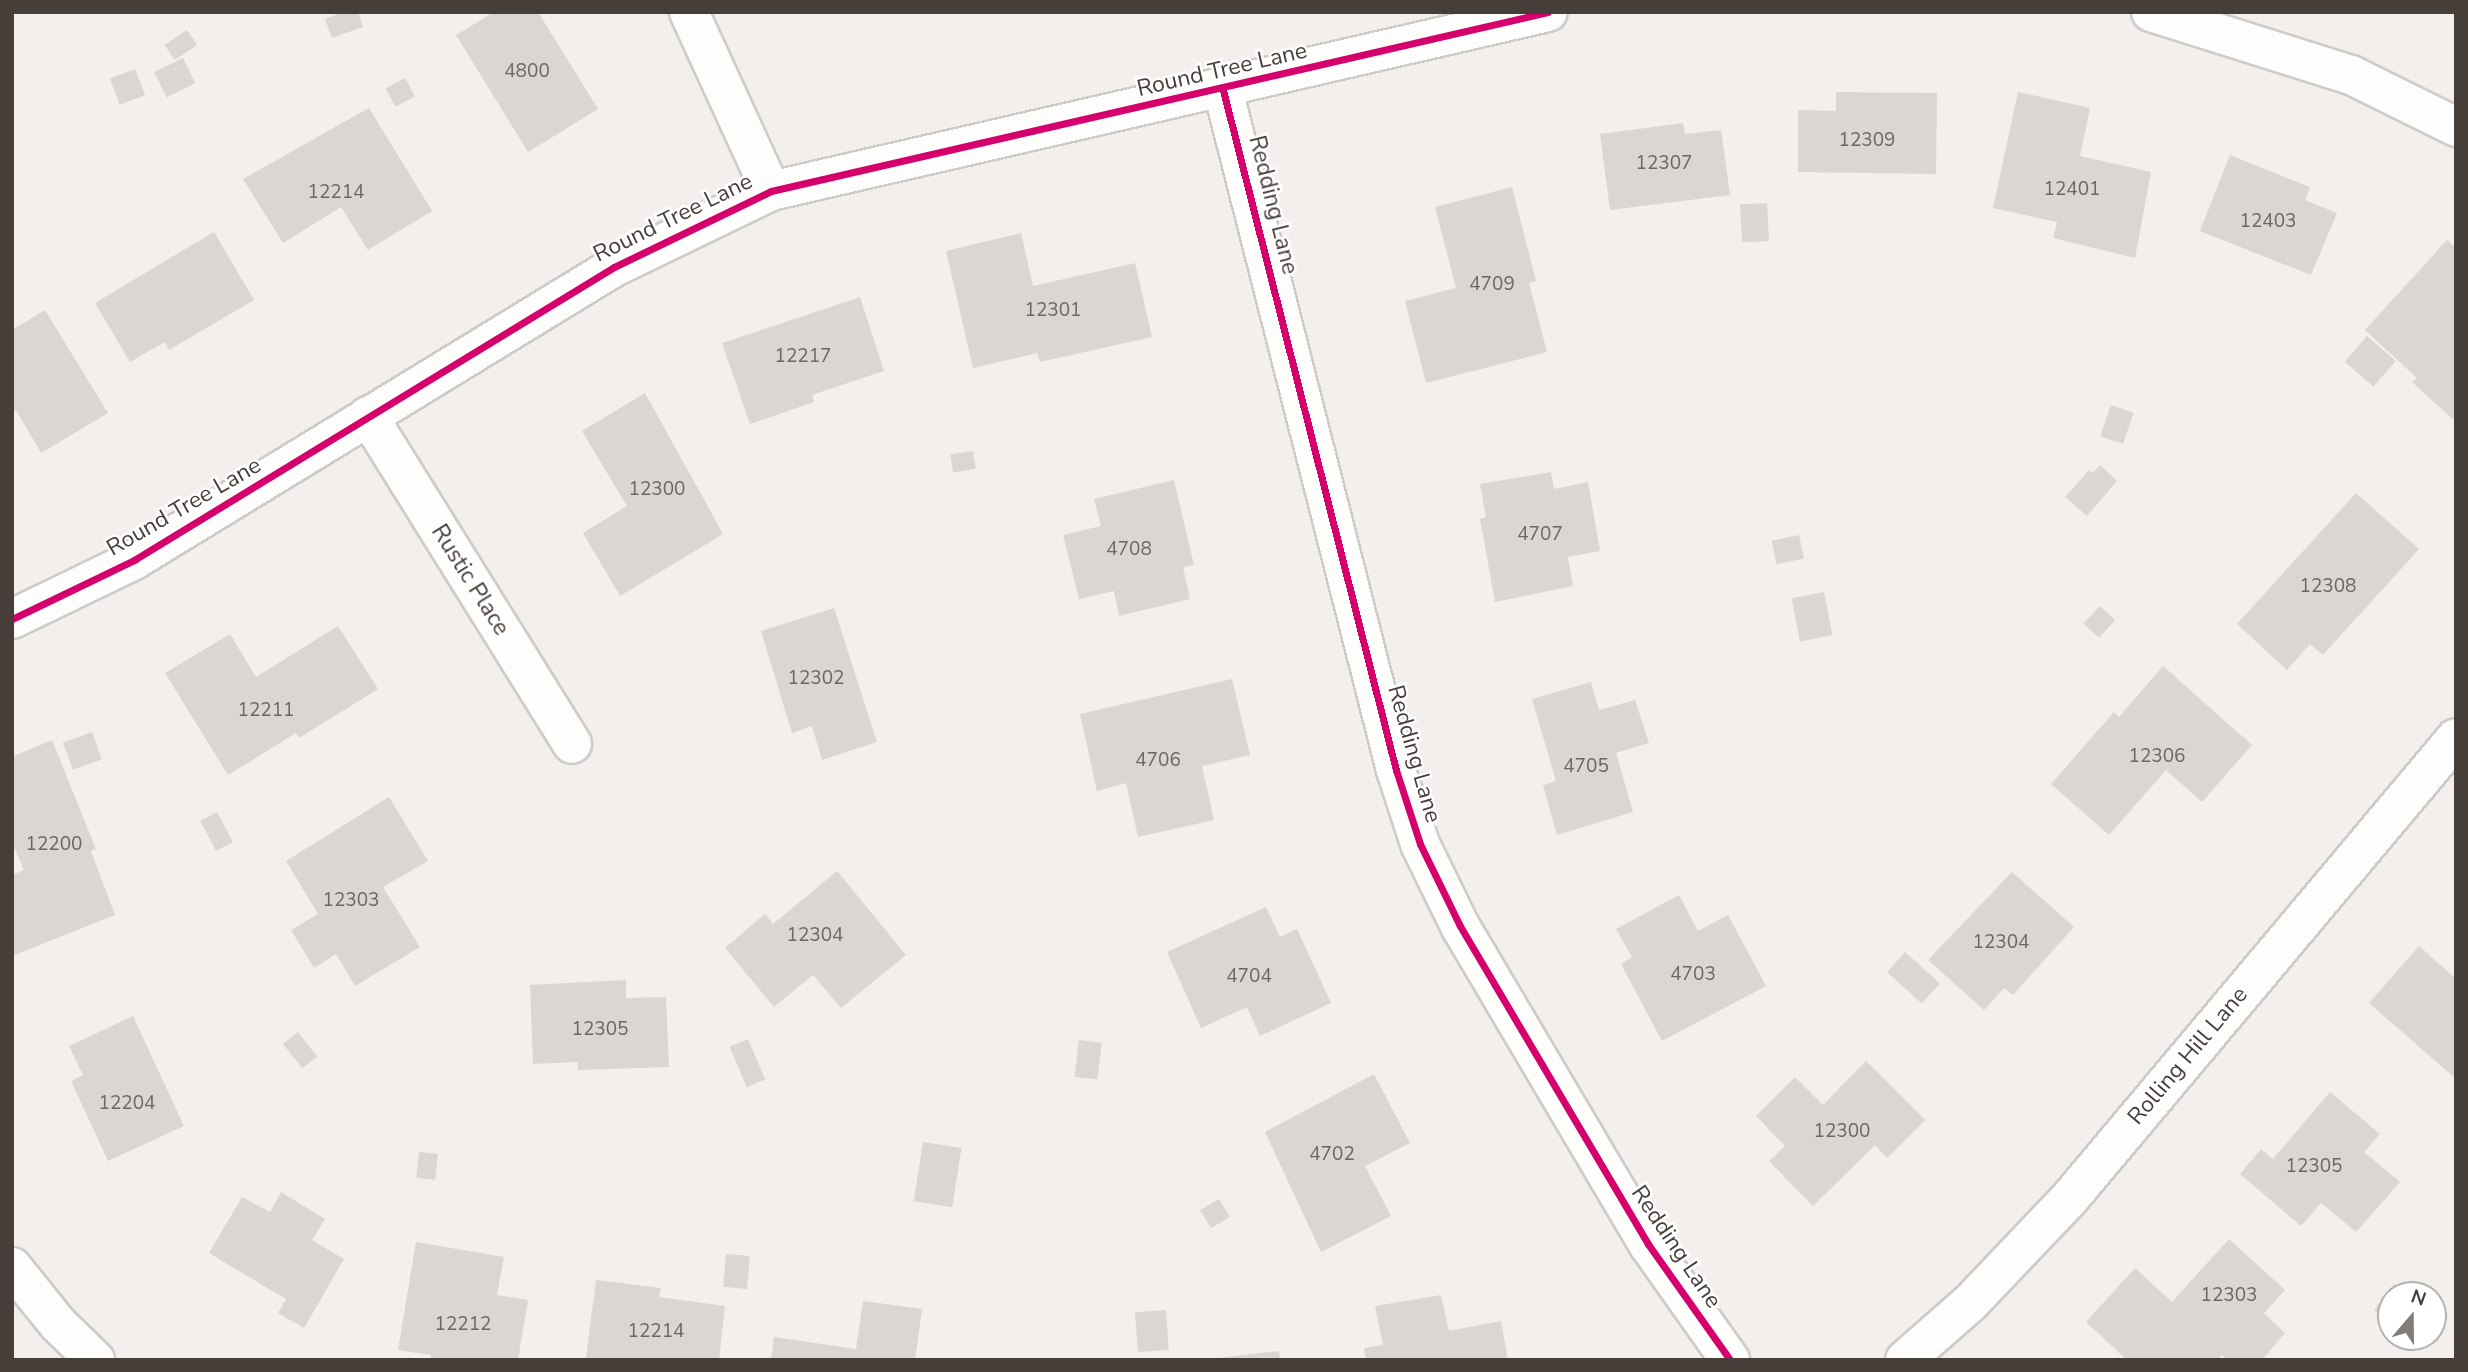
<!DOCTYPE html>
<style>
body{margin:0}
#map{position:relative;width:2468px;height:1372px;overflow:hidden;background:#f2efec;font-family:"Nunito Sans",sans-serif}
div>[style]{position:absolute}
.building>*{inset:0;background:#dad6d3;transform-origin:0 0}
.roads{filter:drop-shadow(2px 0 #cecbc8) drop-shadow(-2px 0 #cecbc8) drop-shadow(0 2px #cecbc8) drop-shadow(0 -2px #cecbc8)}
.minor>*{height:38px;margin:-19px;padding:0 19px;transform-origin:19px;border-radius:19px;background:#fdfdfc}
.cycleway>*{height:7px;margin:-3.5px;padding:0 3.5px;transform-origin:3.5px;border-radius:3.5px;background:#d6006c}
span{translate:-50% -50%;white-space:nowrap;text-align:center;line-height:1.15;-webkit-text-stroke:5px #fff;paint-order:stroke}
.number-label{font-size:19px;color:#6e6661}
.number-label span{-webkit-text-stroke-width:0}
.street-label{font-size:23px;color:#483e39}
.frame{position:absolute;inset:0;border:14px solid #483e39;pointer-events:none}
.north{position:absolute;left:2377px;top:1281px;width:70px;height:70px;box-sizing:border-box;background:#fff;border:2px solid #b6b2b0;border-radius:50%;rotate:20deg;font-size:19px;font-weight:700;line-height:28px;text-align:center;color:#483e39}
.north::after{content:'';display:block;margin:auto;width:24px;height:32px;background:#847c78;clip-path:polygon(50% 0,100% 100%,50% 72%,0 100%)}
</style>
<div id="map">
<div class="building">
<div style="clip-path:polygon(344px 12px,358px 12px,363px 27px,332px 38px,325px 19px)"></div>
<div style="clip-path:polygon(494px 12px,538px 12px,598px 109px,528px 152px,456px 35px)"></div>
<div style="left:187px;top:30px;width:18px;height:27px;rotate:56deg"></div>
<div style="left:183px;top:58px;width:28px;height:32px;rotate:64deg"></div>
<div style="left:135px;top:69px;width:28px;height:27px;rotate:69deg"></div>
<div style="left:405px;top:78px;width:21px;height:22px;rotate:62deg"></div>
<div style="clip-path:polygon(1836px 92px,1937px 93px,1936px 174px,1798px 172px,1798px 110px,1836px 111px)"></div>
<div style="clip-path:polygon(2018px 92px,2090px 108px,2080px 156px,2151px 172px,2135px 258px,2053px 238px,2057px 222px,1993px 208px)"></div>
<div style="clip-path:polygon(369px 108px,432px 211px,368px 250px,341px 207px,283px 243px,243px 179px)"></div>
<div style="clip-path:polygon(1683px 123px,1685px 134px,1721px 130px,1730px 195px,1610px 210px,1600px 134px)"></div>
<div style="clip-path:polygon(2230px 155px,2310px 187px,2305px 200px,2337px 213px,2311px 275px,2200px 231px)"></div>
<div style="clip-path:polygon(1512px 187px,1536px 281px,1529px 283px,1547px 352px,1426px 383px,1405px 301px,1456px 288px,1435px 207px)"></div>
<div style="left:1767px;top:203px;width:38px;height:27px;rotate:87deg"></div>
<div style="clip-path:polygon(214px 232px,254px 300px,169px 350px,165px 342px,130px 362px,95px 303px)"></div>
<div style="clip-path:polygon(1021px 233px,1033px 286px,1135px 263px,1152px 337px,1040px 362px,1037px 353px,973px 368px,946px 251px)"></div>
<div style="clip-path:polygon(2447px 240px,2456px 248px,2456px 422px,2412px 382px,2417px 378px,2365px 330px)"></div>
<div style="clip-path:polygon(860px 297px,884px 371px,812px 395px,814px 402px,750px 424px,722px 343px)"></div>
<div style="clip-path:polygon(45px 310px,108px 413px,41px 453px,16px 410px,12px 412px,12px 330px)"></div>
<div style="left:2367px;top:336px;width:38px;height:34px;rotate:41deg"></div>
<div style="clip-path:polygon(645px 393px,723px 534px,620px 596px,583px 533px,627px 506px,582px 431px)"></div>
<div style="left:2111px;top:405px;width:24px;height:33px;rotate:19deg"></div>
<div style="left:973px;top:451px;width:18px;height:23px;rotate:81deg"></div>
<div style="clip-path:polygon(2100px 465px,2117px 481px,2087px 516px,2065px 497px,2089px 470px,2093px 473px)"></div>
<div style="clip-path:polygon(1551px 472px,1554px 489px,1588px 482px,1600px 551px,1568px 557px,1573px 586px,1495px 602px,1480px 519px,1486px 517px,1480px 484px)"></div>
<div style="clip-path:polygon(1174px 480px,1194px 565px,1183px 567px,1190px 599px,1119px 616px,1114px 591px,1079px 599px,1063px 535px,1101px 526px,1094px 499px)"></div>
<div style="clip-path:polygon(2356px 493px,2419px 549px,2323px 655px,2310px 644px,2287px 670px,2237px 624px)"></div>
<div style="left:1799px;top:535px;width:24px;height:28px;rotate:78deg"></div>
<div style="left:1824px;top:592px;width:44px;height:33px;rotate:79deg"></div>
<div style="left:2100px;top:606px;width:21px;height:24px;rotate:43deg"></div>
<div style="clip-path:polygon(834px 608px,877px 742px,822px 760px,812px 726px,792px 733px,761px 631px)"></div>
<div style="clip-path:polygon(338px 626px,378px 689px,299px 738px,296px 733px,228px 775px,165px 673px,230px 634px,256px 677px)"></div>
<div style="clip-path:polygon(2163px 666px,2252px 745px,2202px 802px,2166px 770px,2109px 835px,2051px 784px,2114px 712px,2119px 717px)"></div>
<div style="clip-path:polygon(1232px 679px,1250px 755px,1202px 766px,1214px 820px,1138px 837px,1126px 783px,1097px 791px,1080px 714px)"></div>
<div style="clip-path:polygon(1591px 682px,1599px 710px,1635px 700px,1649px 743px,1616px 753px,1633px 812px,1557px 835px,1543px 785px,1556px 781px,1532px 699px)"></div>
<div style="left:92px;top:732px;width:29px;height:31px;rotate:70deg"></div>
<div style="clip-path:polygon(52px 740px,96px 849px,91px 851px,115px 915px,12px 956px,12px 875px,24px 870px,12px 842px,12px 757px)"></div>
<div style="clip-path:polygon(389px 797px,428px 861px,383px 887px,420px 947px,355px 986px,336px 954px,314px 968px,291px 930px,318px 914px,286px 861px)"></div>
<div style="left:217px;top:812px;width:34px;height:19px;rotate:62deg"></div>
<div style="clip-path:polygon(837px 871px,906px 955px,841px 1008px,813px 975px,774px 1007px,725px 948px,765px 914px,773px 924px)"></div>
<div style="clip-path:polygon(2012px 872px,2074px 927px,2013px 995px,2004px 988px,1984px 1010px,1928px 960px)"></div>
<div style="clip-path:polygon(1679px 895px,1698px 931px,1728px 915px,1766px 986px,1662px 1041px,1621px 964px,1632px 957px,1616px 929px)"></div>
<div style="clip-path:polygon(1266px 907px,1280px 937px,1297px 929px,1331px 1003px,1260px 1036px,1247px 1007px,1201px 1028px,1167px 952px)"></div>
<div style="clip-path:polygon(2419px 946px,2456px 979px,2456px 1079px,2369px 1003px)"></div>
<div style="left:1905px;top:952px;width:47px;height:27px;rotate:42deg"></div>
<div style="clip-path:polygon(626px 980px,626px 998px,666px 997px,669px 1067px,578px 1070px,578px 1062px,533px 1064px,530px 985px)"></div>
<div style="clip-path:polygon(133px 1016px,184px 1126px,108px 1161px,71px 1081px,83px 1075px,69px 1046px)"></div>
<div style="left:298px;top:1032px;width:31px;height:19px;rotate:52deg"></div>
<div style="left:748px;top:1039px;width:44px;height:20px;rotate:67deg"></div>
<div style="left:1079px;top:1040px;width:23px;height:37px;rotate:7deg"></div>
<div style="clip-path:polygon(1866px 1061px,1925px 1120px,1887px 1158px,1875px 1145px,1813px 1206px,1769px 1161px,1785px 1146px,1756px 1116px,1795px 1077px,1823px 1105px)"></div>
<div style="clip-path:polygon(1374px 1074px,1410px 1143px,1365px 1166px,1391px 1216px,1321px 1252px,1265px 1132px)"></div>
<div style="clip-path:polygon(2330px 1092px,2380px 1134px,2364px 1152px,2400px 1182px,2356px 1232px,2321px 1203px,2301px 1226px,2240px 1174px,2261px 1149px,2273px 1159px)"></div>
<div style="left:923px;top:1142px;width:39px;height:60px;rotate:9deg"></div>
<div style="left:419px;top:1152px;width:19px;height:26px;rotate:6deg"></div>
<div style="clip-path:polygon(281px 1192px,325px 1219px,312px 1240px,344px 1259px,304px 1328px,278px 1313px,286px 1299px,209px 1253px,242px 1197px,270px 1212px)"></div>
<div style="left:1219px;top:1199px;width:21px;height:22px;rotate:59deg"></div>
<div style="clip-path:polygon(2229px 1239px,2285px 1290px,2264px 1313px,2285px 1333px,2262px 1360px,2227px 1360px,2222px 1355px,2217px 1360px,2127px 1360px,2086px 1322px,2135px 1268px,2172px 1302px)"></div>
<div style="clip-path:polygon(416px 1242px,504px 1257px,497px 1295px,528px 1300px,518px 1360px,430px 1360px,431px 1355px,398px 1350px)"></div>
<div style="left:726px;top:1254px;width:24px;height:33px;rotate:5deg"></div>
<div style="clip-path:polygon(596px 1280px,661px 1288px,659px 1297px,725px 1306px,719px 1360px,586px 1358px)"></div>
<div style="clip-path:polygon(2394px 1284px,2408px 1295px,2391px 1295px,2391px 1323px,2374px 1310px)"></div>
<div style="clip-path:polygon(1441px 1295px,1449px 1331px,1501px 1321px,1508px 1360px,1366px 1360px,1364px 1348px,1383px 1345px,1375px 1306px)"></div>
<div style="clip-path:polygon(863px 1301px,922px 1309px,915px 1360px,771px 1360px,774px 1337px,856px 1349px)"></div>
<div style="left:1166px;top:1310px;width:40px;height:31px;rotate:86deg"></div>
<div style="clip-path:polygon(1279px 1351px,1280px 1360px,1217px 1360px,1217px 1358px)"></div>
</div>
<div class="roads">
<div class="minor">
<div style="left:689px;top:12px;width:197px;rotate:65.4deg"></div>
<div style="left:2151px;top:12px;width:210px;rotate:17.5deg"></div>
<div style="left:2351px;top:75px;width:117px;rotate:26.3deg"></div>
<div style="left:1223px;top:90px;width:702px;rotate:75.73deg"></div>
<div style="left:1396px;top:770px;width:78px;rotate:72deg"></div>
<div style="left:1420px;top:844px;width:91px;rotate:64deg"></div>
<div style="left:1460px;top:926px;width:369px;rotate:59.4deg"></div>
<div style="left:1648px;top:1244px;width:142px;rotate:54.7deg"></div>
<div style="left:368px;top:416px;width:386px;rotate:58.1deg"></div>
<div style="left:12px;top:619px;width:136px;rotate:-25.8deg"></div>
<div style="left:134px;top:560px;width:562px;rotate:-31.4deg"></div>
<div style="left:614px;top:267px;width:174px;rotate:-25.8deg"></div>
<div style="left:771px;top:191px;width:797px;rotate:-12.97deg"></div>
<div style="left:12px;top:1267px;width:73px;rotate:51.1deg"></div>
<div style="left:58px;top:1324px;width:52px;rotate:44.2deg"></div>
<div style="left:1905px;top:1360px;width:88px;rotate:-41.3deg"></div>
<div style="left:1971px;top:1302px;width:144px;rotate:-46.4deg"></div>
<div style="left:2070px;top:1198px;width:600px;rotate:-50deg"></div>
</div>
</div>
<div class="cycleway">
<div style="left:1223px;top:90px;width:702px;rotate:75.73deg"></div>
<div style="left:1396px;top:770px;width:78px;rotate:72deg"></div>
<div style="left:1420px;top:844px;width:91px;rotate:64deg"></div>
<div style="left:1460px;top:926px;width:369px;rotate:59.4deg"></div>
<div style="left:1648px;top:1244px;width:142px;rotate:54.7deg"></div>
<div style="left:12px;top:619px;width:136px;rotate:-25.8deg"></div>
<div style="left:134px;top:560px;width:562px;rotate:-31.4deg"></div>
<div style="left:614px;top:267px;width:174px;rotate:-25.8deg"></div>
<div style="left:771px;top:191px;width:797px;rotate:-12.97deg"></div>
</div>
<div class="number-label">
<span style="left:527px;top:72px">4800</span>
<span style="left:1867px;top:141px">12309</span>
<span style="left:1664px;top:164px">12307</span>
<span style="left:2072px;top:190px">12401</span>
<span style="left:336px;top:193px">12214</span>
<span style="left:2268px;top:222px">12403</span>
<span style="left:1492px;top:285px">4709</span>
<span style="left:1053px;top:311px">12301</span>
<span style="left:803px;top:357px">12217</span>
<span style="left:657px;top:490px">12300</span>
<span style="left:1540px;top:535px">4707</span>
<span style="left:1129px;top:550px">4708</span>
<span style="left:2328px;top:587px">12308</span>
<span style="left:816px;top:679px">12302</span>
<span style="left:266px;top:711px">12211</span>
<span style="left:2157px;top:757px">12306</span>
<span style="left:1158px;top:761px">4706</span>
<span style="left:1586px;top:767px">4705</span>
<span style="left:54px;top:845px">12200</span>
<span style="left:351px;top:901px">12303</span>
<span style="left:815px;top:936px">12304</span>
<span style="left:2001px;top:943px">12304</span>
<span style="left:1693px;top:975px">4703</span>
<span style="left:1249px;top:977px">4704</span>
<span style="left:600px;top:1030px">12305</span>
<span style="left:127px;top:1104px">12204</span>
<span style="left:1842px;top:1132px">12300</span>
<span style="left:1332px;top:1155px">4702</span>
<span style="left:2314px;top:1167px">12305</span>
<span style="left:2229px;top:1296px">12303</span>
<span style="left:463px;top:1325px">12212</span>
<span style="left:656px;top:1332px">12214</span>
</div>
<div class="street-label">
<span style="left:1222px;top:70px;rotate:-13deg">Round Tree Lane</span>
<span style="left:1273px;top:205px;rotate:76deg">Redding Lane</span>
<span style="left:673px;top:218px;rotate:-26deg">Round Tree Lane</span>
<span style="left:184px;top:507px;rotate:-30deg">Round Tree Lane</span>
<span style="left:470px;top:580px;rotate:58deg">Rustic Place</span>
<span style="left:1414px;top:754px;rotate:74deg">Redding Lane</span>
<span style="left:2188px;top:1056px;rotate:-50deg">Rolling Hill Lane</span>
<span style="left:1676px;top:1247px;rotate:56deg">Redding Lane</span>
</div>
<div class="frame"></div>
<div class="north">N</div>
</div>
